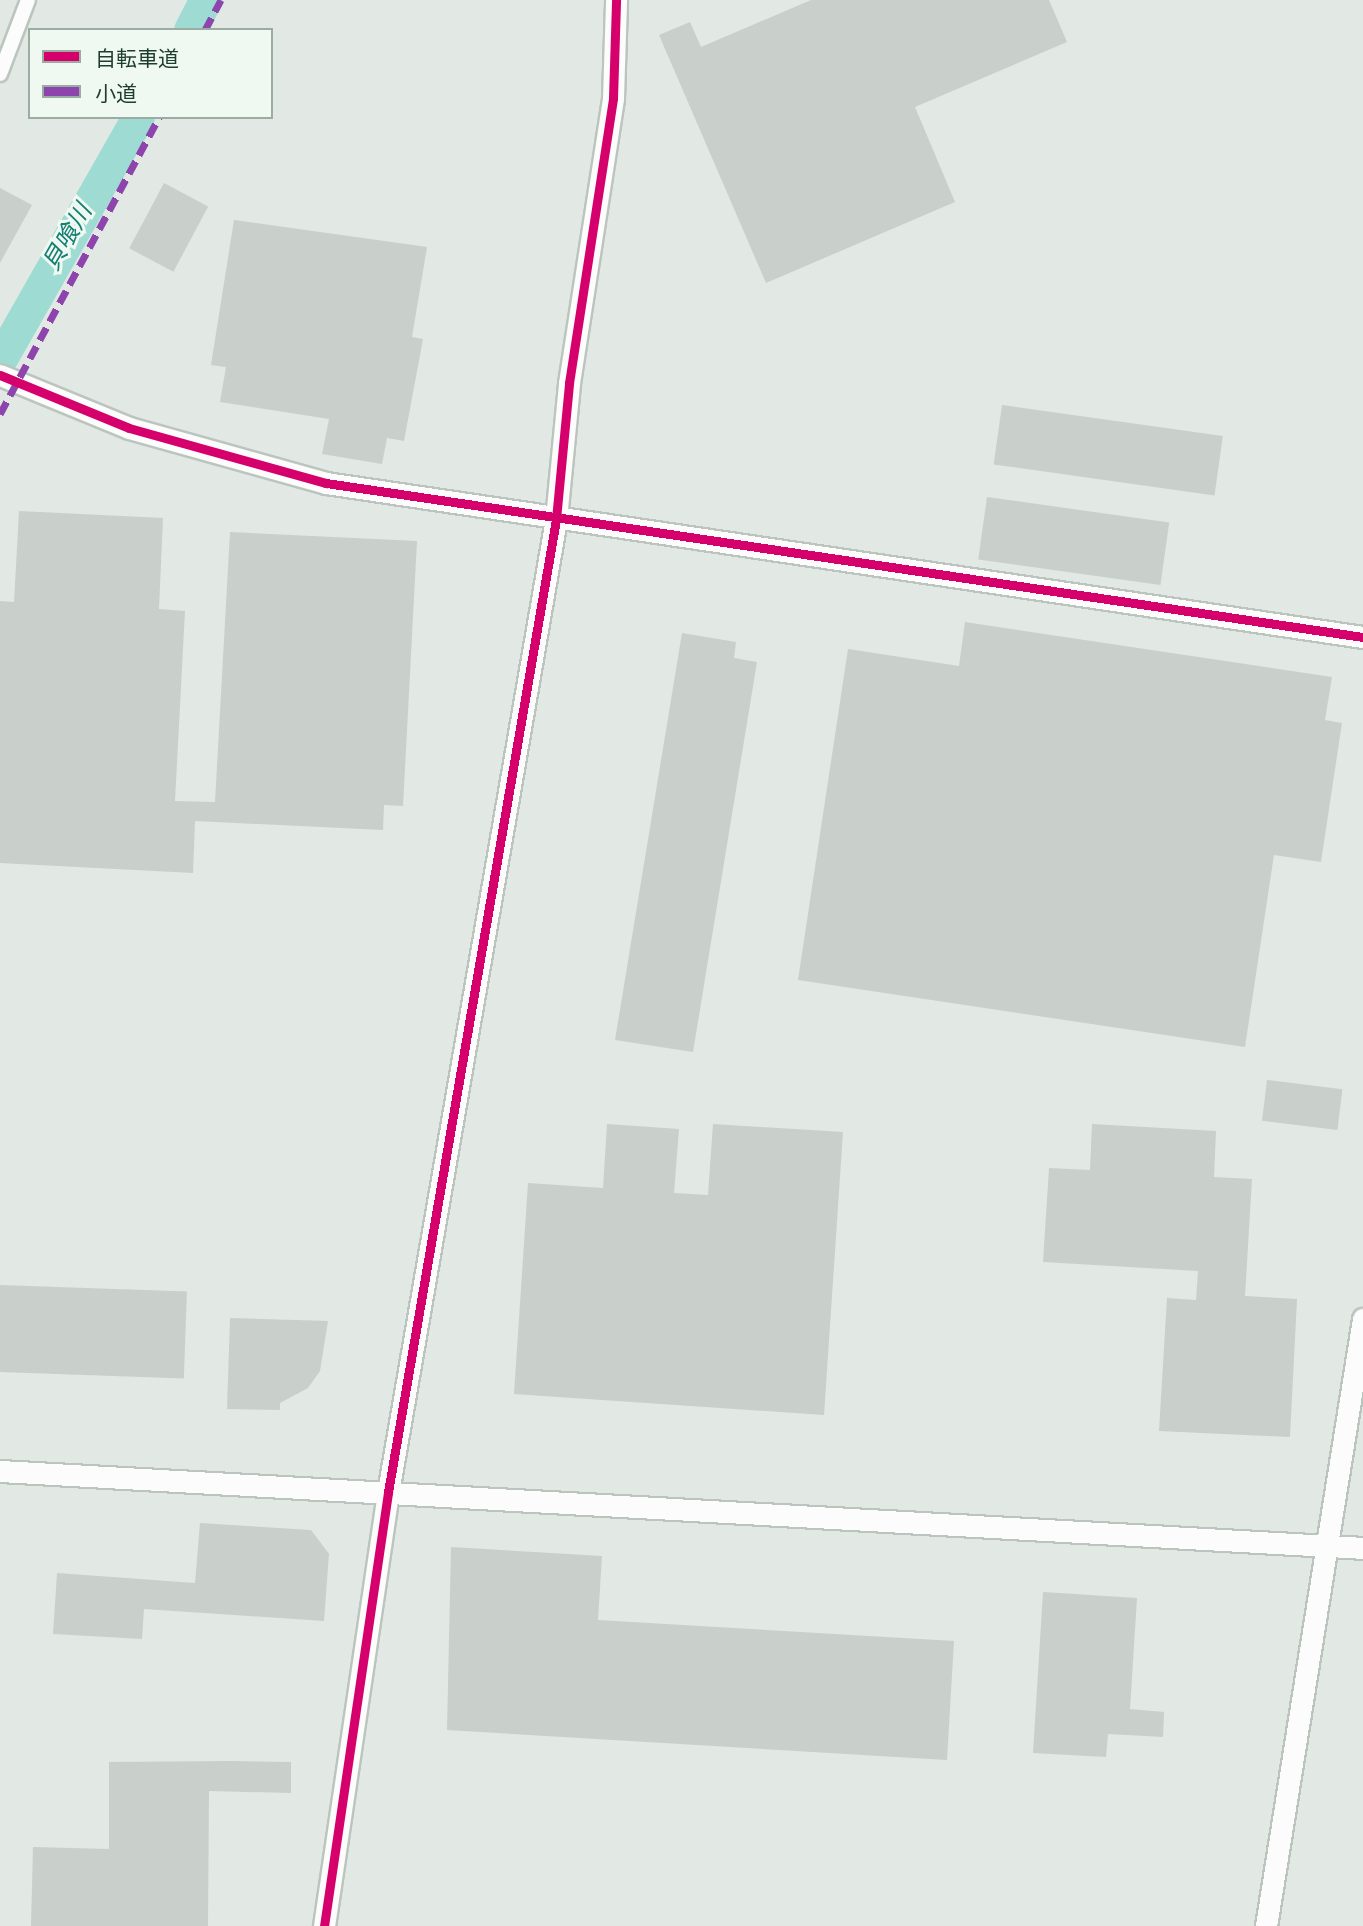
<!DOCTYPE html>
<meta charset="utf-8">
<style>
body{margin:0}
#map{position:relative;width:1363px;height:1926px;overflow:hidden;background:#e2e8e3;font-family:Raleway,"Noto Sans JP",sans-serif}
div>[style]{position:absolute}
.river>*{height:33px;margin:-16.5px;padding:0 16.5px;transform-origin:16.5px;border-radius:16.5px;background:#9edcd3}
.building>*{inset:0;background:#c9cfcb;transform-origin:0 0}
.roads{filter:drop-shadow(2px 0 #bbc5be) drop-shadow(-2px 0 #bbc5be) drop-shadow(0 2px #bbc5be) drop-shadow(0 -2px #bbc5be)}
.street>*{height:14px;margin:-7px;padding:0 7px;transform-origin:7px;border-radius:7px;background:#fbfcfb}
.secondary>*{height:21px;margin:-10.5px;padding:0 10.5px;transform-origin:10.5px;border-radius:10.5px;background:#fbfcfb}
.quiet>*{height:7px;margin-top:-3.5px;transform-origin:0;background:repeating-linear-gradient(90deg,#8e44ad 0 14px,transparent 0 21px)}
.cycleway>*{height:9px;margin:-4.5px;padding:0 4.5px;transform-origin:4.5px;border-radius:4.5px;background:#d6006c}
span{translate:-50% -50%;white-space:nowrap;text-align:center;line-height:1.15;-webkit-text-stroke:6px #eff8f1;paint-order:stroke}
.water-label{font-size:24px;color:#137e72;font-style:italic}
.legend{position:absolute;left:28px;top:28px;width:245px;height:91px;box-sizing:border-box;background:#eff8f1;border:2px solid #9bada2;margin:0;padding:9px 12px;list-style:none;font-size:21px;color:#1e3d2c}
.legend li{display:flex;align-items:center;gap:14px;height:35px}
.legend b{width:35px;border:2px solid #9bada2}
</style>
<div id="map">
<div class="river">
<div style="left:190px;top:30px;width:34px;rotate:-63deg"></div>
<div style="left:0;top:360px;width:279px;rotate:-60.4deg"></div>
</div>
<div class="building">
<div style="clip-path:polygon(811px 0,1049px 0,1067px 42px,915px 107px,955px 202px,766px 283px,659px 35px,690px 22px,701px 47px)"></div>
<div style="left:164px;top:183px;width:50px;height:74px;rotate:28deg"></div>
<div style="clip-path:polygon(0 188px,32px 205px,0 263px)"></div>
<div style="clip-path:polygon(234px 220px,427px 247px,412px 337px,423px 339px,404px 441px,387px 438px,382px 464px,322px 454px,329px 419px,220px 402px,226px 367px,211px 365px)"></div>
<div style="left:1002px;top:405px;width:223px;height:60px;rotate:8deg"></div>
<div style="left:987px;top:497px;width:184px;height:63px;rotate:8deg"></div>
<div style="clip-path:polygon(19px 511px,163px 518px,159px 609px,185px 611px,175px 801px,215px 802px,230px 532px,417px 541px,403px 806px,384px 805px,383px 830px,195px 821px,193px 873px,0 863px,0 601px,14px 602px)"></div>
<div style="clip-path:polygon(965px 622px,1332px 677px,1325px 720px,1342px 723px,1321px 862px,1274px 855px,1245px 1047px,798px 980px,848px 649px,959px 666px)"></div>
<div style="clip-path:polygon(682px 633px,736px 642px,734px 658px,757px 662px,693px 1052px,615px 1040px)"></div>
<div style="left:1267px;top:1080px;width:76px;height:41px;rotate:7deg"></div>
<div style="clip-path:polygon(607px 1124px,679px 1129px,674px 1193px,708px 1195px,713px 1124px,843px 1132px,824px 1415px,514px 1394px,528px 1183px,603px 1188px)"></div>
<div style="clip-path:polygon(1092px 1124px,1216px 1131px,1214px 1177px,1252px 1179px,1245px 1296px,1297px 1299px,1290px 1437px,1159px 1431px,1167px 1298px,1196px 1300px,1198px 1271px,1043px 1262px,1049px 1168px,1090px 1170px)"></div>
<div style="left:0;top:1285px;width:187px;height:87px;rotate:2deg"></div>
<div style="clip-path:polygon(230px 1318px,328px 1321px,320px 1371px,308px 1388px,280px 1403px,280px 1410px,227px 1409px)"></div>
<div style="clip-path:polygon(200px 1523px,311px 1530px,329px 1554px,324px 1621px,144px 1609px,142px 1639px,53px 1634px,57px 1573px,195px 1583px)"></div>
<div style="clip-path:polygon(451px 1547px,602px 1556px,598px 1620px,954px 1641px,947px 1760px,447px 1730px)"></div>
<div style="clip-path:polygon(1043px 1592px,1137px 1598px,1130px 1709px,1164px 1712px,1163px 1737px,1108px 1734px,1106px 1757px,1033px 1753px)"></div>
<div style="clip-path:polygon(231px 1761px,291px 1762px,291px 1793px,209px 1791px,208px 1926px,31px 1926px,33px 1847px,109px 1849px,109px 1762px)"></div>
</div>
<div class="roads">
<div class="street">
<div style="left:0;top:74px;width:79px;rotate:-69.3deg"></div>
</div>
<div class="secondary">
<div style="left:0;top:375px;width:139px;rotate:22.3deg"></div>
<div style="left:129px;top:428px;width:205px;rotate:15.6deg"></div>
<div style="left:326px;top:483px;width:1048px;rotate:8.45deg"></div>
<div style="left:0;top:1471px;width:1365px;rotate:3.23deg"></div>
<div style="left:324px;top:1926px;width:439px;rotate:-81.6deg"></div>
<div style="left:388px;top:1492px;width:987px;rotate:-80.2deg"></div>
<div style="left:556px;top:519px;width:137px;rotate:-84.5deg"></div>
<div style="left:569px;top:383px;width:288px;rotate:-81.2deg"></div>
<div style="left:613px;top:98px;width:98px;rotate:-88.2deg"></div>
<div style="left:1266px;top:1926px;width:615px;rotate:-80.92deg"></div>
</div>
</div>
<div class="quiet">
<div style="left:205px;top:30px;width:34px;rotate:-62deg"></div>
<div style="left:0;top:414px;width:337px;rotate:-61.8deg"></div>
</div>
<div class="cycleway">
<div style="left:0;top:375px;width:139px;rotate:22.3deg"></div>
<div style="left:129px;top:428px;width:205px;rotate:15.6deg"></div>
<div style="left:326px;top:483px;width:1048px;rotate:8.45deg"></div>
<div style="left:324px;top:1926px;width:439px;rotate:-81.6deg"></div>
<div style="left:388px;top:1492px;width:987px;rotate:-80.2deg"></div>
<div style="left:556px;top:519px;width:137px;rotate:-84.5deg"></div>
<div style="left:569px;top:383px;width:288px;rotate:-81.2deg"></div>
<div style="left:613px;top:98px;width:98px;rotate:-88.2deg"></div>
</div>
<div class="water-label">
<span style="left:67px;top:237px;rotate:-60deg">貝喰川</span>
</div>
<ul class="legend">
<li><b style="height:9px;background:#d6006c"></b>自転車道</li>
<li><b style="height:9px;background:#8e44ad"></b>小道</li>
</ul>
</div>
